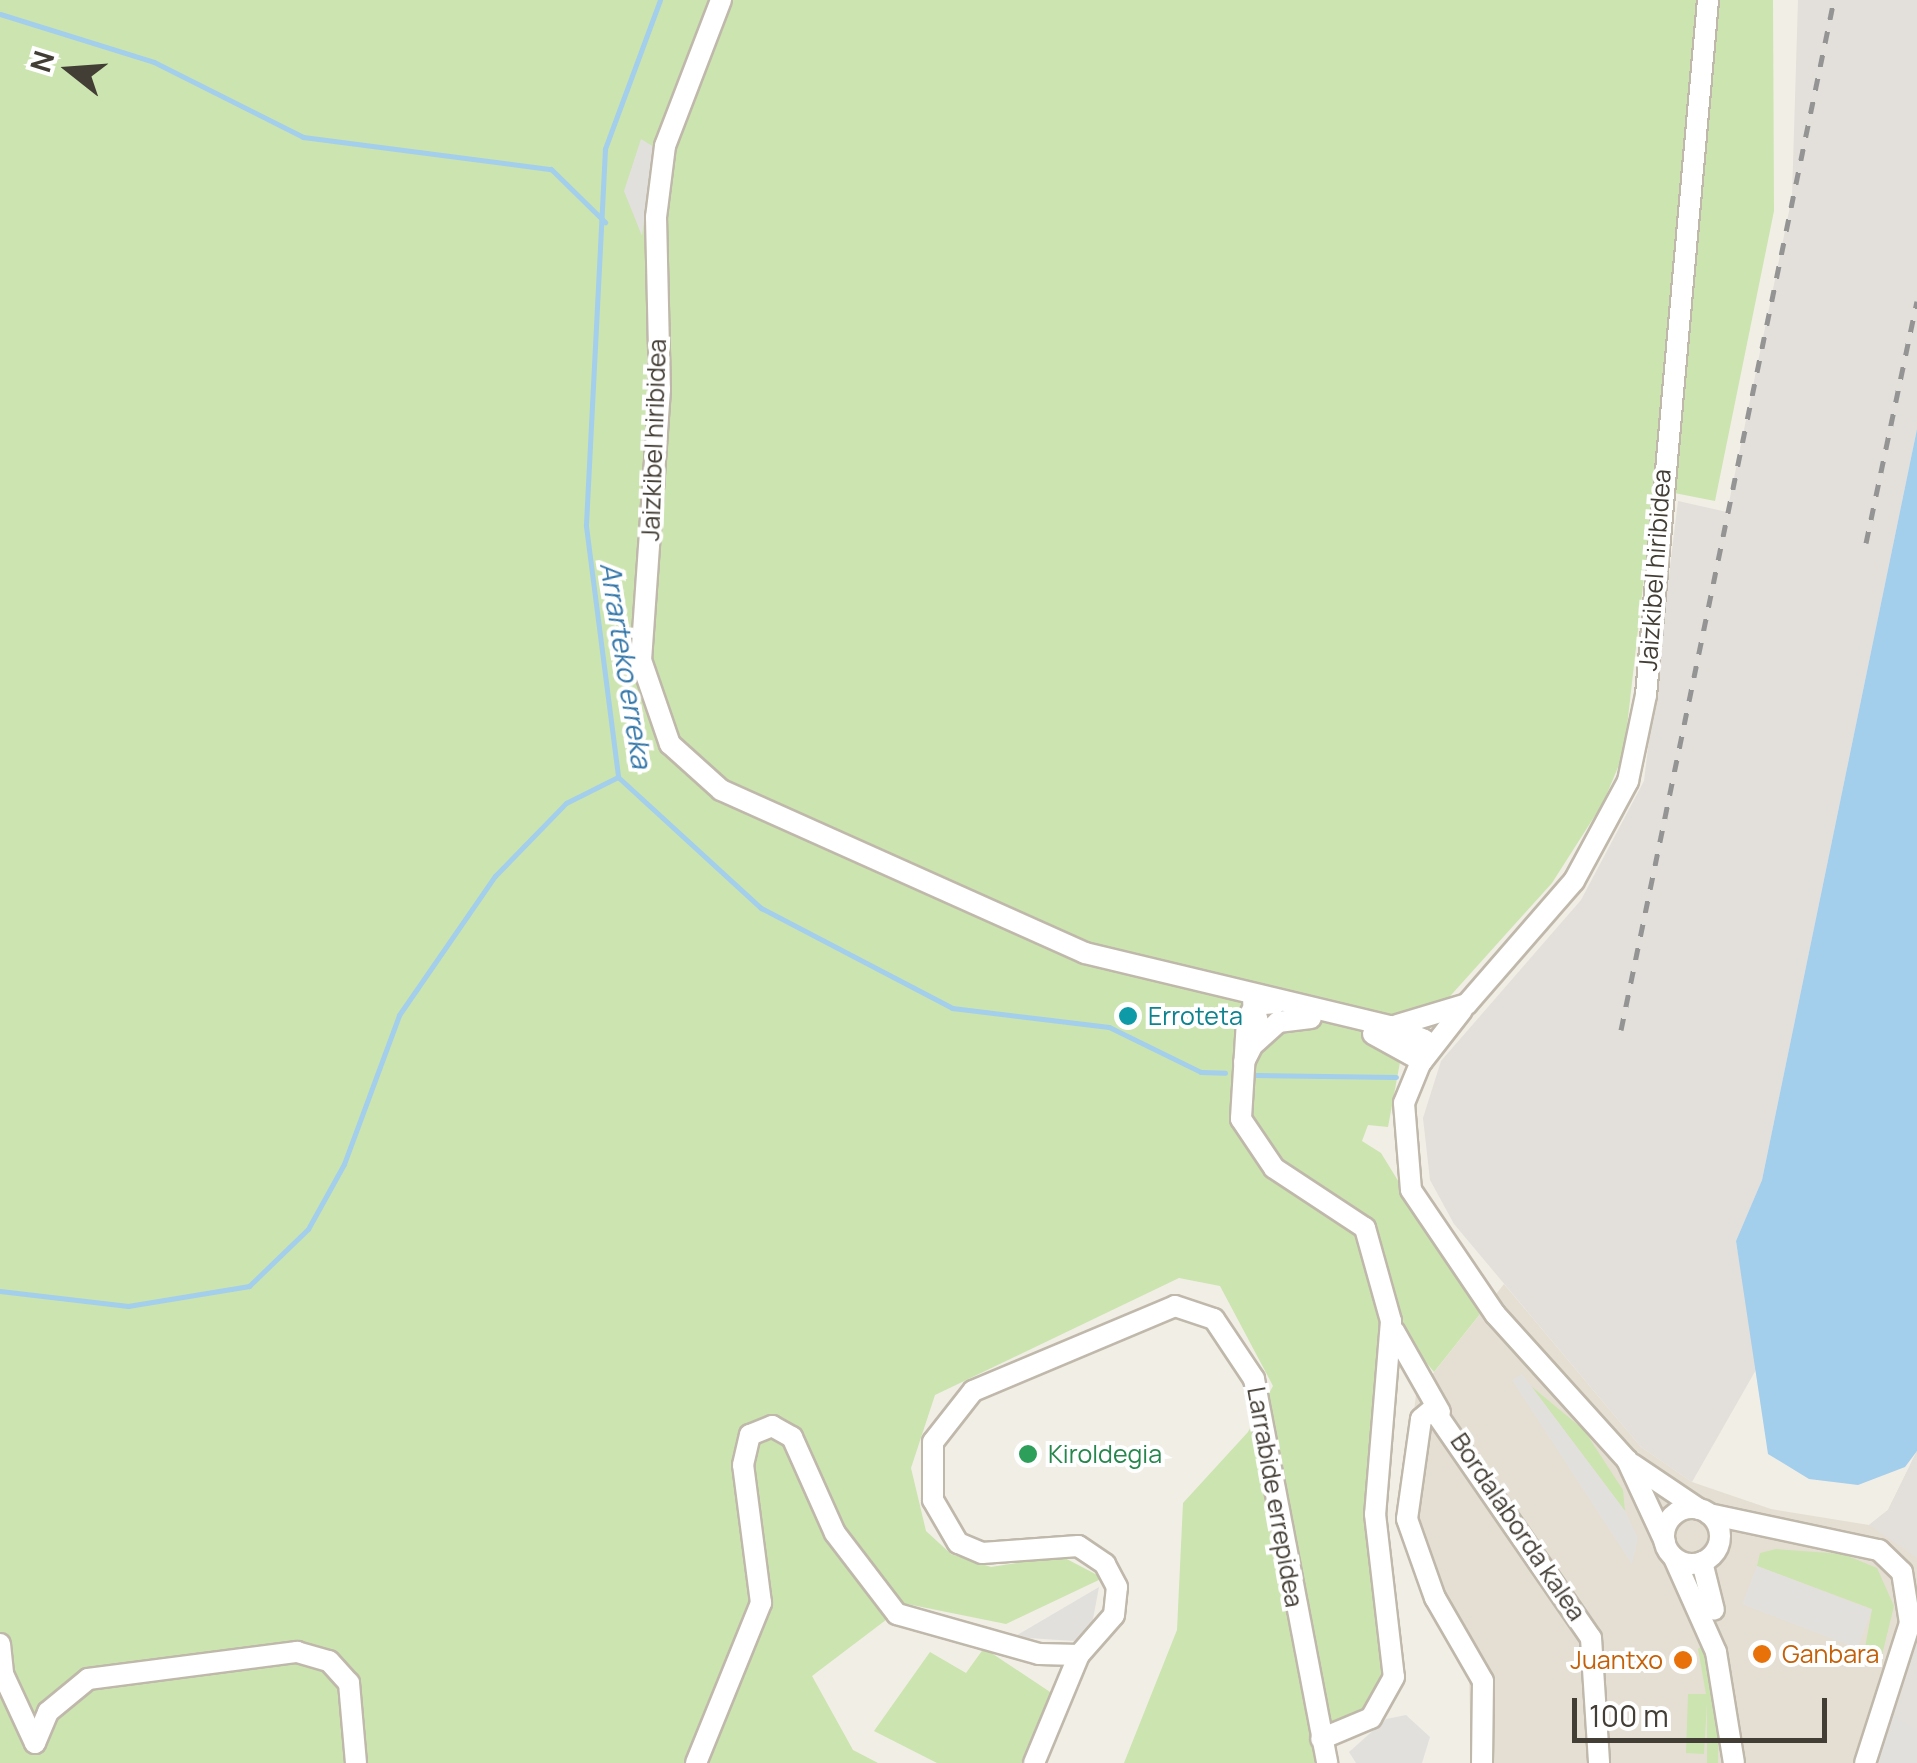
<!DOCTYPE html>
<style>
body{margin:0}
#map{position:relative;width:1917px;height:1763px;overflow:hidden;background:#f1eee5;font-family:Manrope,sans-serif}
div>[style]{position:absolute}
.residential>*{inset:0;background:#e5dfd3}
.industrial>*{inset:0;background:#e3dfda}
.green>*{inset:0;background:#cce4af}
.parking>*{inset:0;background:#e2e0dd;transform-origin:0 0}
.water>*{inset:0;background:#a3ceec}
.stream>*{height:5px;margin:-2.5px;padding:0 2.5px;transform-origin:2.5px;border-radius:2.5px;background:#a3ceec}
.roads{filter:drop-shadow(2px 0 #bfb8ab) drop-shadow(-2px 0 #bfb8ab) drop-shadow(0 2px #bfb8ab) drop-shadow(0 -2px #bfb8ab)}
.minor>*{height:20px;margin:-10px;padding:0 10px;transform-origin:10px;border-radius:10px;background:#fff}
.minor>.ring{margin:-10px;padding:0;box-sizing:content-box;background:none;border:20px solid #fff;border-radius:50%}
.rail>*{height:5px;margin-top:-2.5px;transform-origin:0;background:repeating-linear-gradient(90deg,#949494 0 12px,transparent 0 24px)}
.dots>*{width:28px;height:28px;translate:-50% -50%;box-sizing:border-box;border:5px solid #fff;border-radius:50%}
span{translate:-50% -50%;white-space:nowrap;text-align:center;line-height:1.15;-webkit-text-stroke:8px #fff;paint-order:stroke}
.street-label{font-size:25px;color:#433e35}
.culture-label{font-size:25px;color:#0d838f}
.left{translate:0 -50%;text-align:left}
.leisure-label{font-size:25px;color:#27864d}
.food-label{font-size:25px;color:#c56008}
.right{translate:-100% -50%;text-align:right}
.water-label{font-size:28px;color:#3477a9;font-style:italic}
.north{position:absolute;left:20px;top:20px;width:100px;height:100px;-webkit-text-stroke:8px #fff;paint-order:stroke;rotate:287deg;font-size:28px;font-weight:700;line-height:40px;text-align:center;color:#433e35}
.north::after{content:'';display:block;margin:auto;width:35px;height:45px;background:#433e35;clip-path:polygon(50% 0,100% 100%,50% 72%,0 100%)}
.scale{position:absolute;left:1572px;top:1698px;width:255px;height:45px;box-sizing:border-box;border:5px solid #433e35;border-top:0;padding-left:12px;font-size:30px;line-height:35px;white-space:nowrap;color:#433e35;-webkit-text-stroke:8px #fff;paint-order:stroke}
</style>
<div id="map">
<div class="residential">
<div style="clip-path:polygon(1504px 1284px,1641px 1447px,1692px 1482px,1771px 1509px,1869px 1525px,1888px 1510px,1917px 1451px,1917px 1763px,1471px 1763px,1469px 1671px,1400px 1522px,1416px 1395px)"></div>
</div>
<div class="industrial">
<div style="clip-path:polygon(1798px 0,1917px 0,1917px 429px,1762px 1180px,1736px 1241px,1757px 1368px,1692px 1482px,1641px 1447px,1454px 1224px,1430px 1180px,1423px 1118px,1441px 1061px,1581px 900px,1644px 781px,1678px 501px,1727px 512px,1792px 197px)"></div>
<div style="clip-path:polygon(1917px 1451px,1917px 1558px,1869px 1525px,1888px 1510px)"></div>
<div style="clip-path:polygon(1917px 1631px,1917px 1763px,1893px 1715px)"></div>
</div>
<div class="green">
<div style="clip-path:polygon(0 0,1773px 0,1774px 211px,1715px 501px,1654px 489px,1624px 753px,1603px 803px,1552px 883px,1443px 1004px,1390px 1017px,1246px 992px,1254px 1044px,1311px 1018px,1379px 1035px,1401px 1057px,1388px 1127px,1368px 1125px,1362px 1141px,1381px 1153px,1480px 1314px,1434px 1372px,1393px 1322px,1376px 1501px,1394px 1653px,1380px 1708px,1334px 1735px,1325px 1763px,1124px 1763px,1177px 1630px,1183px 1503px,1248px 1432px,1273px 1386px,1220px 1286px,1179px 1278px,935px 1395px,911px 1468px,926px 1531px,951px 1554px,991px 1567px,1061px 1556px,1103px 1578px,1006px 1624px,907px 1604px,812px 1676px,853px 1750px,878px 1763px,0 1763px)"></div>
<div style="clip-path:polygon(1531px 1386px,1584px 1430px,1623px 1490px,1625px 1511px)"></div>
<div style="clip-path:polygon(1776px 1549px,1843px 1554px,1877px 1568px,1894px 1606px,1882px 1655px,1865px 1648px,1872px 1609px,1757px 1566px,1760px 1553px)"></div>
<div style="clip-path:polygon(1705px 1644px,1719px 1713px,1718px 1763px,1707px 1763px,1707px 1703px,1704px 1754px,1686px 1753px,1688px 1694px,1706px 1694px,1698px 1649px)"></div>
<div style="clip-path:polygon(984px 1648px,1062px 1700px,1021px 1763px,937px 1763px,874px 1731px,930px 1652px,966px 1673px)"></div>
</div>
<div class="parking">
<div style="clip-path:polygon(641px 139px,654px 147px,642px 236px,624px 191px)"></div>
<div style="clip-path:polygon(1522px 1374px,1625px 1511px,1638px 1538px,1632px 1564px,1512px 1380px)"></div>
<div style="left:1757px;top:1566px;width:123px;height:41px;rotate:21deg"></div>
<div style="clip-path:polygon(1099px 1587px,1092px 1624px,1074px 1641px,1014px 1637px)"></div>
<div style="clip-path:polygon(1887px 1711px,1917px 1730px,1917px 1763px,1871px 1763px)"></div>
<div style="clip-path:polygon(1406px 1715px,1430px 1737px,1422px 1763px,1356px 1763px,1349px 1752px,1386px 1719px)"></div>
</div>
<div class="water">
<div style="clip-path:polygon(1917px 429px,1917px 1451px,1905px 1467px,1858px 1485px,1809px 1479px,1768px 1454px,1736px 1241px,1762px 1180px)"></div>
</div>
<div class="stream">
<div style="left:660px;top:0;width:159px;rotate:110.3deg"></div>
<div style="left:605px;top:149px;width:377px;rotate:92.9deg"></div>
<div style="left:586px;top:526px;width:253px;rotate:82.7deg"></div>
<div style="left:618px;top:777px;width:194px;rotate:42.5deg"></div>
<div style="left:761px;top:908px;width:216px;rotate:27.6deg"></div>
<div style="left:952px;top:1008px;width:158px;rotate:6.9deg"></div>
<div style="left:1109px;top:1027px;width:102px;rotate:26.1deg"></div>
<div style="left:1201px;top:1072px;width:24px;rotate:2deg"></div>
<div style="left:0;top:14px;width:161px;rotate:17.3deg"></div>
<div style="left:154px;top:62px;width:167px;rotate:26.7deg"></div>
<div style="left:303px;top:137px;width:250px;rotate:7.4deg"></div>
<div style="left:551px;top:169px;width:76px;rotate:44.5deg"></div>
<div style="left:1256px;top:1075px;width:140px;rotate:0.8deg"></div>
<div style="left:0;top:1291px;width:129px;rotate:6.7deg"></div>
<div style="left:128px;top:1306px;width:123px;rotate:-9.4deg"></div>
<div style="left:249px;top:1286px;width:82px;rotate:-44deg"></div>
<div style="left:308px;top:1229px;width:74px;rotate:-61deg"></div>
<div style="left:344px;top:1164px;width:159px;rotate:-69.7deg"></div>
<div style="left:399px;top:1015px;width:169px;rotate:-55.4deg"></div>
<div style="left:495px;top:876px;width:102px;rotate:-45.8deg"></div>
<div style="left:566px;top:803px;width:58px;rotate:-26.6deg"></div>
</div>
<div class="roads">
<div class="minor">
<div style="left:721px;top:0;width:156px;rotate:111deg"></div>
<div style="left:665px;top:146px;width:72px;rotate:97.2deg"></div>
<div style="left:656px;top:217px;width:172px;rotate:88.7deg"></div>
<div style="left:660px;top:389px;width:272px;rotate:94deg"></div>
<div style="left:641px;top:660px;width:89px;rotate:71deg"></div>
<div style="left:670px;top:744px;width:69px;rotate:42deg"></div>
<div style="left:721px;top:790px;width:399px;rotate:24.1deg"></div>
<div style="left:1085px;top:953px;width:314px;rotate:13.5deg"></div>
<div style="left:1390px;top:1026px;width:37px;rotate:22deg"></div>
<div style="left:1424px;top:1040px;width:16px;rotate:86deg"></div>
<div style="left:1276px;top:1003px;width:21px;rotate:175deg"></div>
<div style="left:1255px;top:1005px;width:17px;rotate:118deg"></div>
<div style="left:1247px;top:1020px;width:99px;rotate:93.5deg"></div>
<div style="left:1241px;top:1119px;width:59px;rotate:56deg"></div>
<div style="left:1274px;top:1168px;width:109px;rotate:33.4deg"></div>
<div style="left:1365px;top:1228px;width:97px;rotate:74.4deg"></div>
<div style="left:1391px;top:1321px;width:194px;rotate:94.7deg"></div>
<div style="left:1375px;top:1514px;width:164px;rotate:83.4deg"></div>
<div style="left:1394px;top:1677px;width:47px;rotate:119.3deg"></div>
<div style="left:1371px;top:1718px;width:54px;rotate:157.2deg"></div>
<div style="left:1462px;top:1010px;width:68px;rotate:127.9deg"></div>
<div style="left:1420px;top:1064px;width:42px;rotate:112.3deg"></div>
<div style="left:1404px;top:1103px;width:87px;rotate:85.4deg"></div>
<div style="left:1411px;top:1190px;width:150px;rotate:55.9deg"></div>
<div style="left:1495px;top:1314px;width:197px;rotate:47.9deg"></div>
<div style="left:1627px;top:1460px;width:90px;rotate:65.1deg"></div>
<div style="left:1397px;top:1025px;width:73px;rotate:-16.7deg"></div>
<div style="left:1467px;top:1004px;width:163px;rotate:-49deg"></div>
<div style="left:1574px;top:881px;width:114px;rotate:-61.6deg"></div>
<div style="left:1628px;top:781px;width:88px;rotate:-78.2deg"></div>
<div style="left:1646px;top:695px;width:698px;rotate:-84.9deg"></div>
<div style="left:1373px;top:1034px;width:56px;rotate:28.9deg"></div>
<div style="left:1255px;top:1043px;width:31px;rotate:-42deg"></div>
<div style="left:1278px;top:1022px;width:33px;rotate:-7deg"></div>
<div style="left:1244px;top:1062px;width:36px;rotate:-63deg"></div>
<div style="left:1260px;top:1030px;width:29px;rotate:-104deg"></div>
<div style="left:1394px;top:1331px;width:93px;rotate:60.4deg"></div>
<div style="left:1632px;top:1464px;width:81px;rotate:33.9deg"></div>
<div class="ring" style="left:1664px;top:1508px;width:36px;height:36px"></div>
<div style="left:1709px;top:1514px;width:174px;rotate:12deg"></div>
<div style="left:1879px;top:1550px;width:32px;rotate:44deg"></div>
<div style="left:1902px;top:1572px;width:52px;rotate:81.1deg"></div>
<div style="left:1910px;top:1623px;width:147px;rotate:107.8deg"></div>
<div style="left:1674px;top:1558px;width:103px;rotate:65.9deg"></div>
<div style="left:1716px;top:1652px;width:112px;rotate:80.8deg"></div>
<div style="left:1702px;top:1562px;width:49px;rotate:76deg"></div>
<div style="left:0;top:1644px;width:30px;rotate:84deg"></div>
<div style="left:3px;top:1674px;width:76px;rotate:65.1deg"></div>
<div style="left:35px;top:1743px;width:34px;rotate:-67deg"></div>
<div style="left:48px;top:1712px;width:52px;rotate:-39.5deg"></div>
<div style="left:88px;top:1679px;width:211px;rotate:-7.4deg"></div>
<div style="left:297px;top:1652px;width:33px;rotate:16deg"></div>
<div style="left:329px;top:1661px;width:30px;rotate:48deg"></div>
<div style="left:349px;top:1683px;width:80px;rotate:85deg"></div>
<div style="left:696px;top:1763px;width:173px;rotate:-67.9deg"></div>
<div style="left:761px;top:1603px;width:139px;rotate:-97.4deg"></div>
<div style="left:743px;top:1465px;width:31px;rotate:-77deg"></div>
<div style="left:750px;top:1435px;width:24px;rotate:-22deg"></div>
<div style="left:772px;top:1426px;width:23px;rotate:29deg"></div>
<div style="left:792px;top:1437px;width:105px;rotate:65.9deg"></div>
<div style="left:835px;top:1533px;width:102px;rotate:52.6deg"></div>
<div style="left:897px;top:1614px;width:148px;rotate:15.7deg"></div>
<div style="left:1039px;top:1654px;width:40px;rotate:1.4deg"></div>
<div style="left:1079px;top:1655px;width:53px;rotate:-48.8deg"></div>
<div style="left:1114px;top:1615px;width:28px;rotate:-84deg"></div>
<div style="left:1117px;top:1587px;width:26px;rotate:-118deg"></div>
<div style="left:1105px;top:1564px;width:32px;rotate:-146deg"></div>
<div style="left:1078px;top:1546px;width:96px;rotate:175.8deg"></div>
<div style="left:982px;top:1553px;width:26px;rotate:-157deg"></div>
<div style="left:958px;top:1543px;width:50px;rotate:-120.2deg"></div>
<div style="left:933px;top:1500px;width:58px;rotate:-90deg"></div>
<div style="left:933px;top:1442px;width:65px;rotate:-51.9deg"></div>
<div style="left:973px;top:1391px;width:219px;rotate:-22.8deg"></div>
<div style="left:1175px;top:1306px;width:41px;rotate:18.4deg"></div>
<div style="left:1214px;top:1319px;width:72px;rotate:56.3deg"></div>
<div style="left:1254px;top:1379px;width:391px;rotate:79.2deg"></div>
<div style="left:1034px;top:1763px;width:117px;rotate:-67.4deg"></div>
<div style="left:1482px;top:1763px;width:82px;rotate:-89.3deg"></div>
<div style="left:1483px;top:1681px;width:96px;rotate:-120deg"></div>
<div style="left:1435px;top:1598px;width:84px;rotate:-109.5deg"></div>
<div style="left:1407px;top:1519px;width:101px;rotate:-82deg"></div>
<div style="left:1421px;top:1419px;width:16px;rotate:-40deg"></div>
<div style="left:1433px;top:1409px;width:278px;rotate:55.4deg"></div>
<div style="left:1591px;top:1638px;width:125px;rotate:86.3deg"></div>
</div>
</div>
<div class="rail">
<div style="left:1866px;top:543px;width:247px;rotate:-78.1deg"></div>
<div style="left:1621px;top:1030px;width:1052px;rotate:-78.32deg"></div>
</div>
<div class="dots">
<div style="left:1128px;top:1016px;background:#0f9aa8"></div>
<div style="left:1028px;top:1454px;background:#2e9e5b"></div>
<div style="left:1762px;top:1654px;background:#e8710a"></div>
<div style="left:1683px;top:1660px;background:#e8710a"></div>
</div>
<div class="street-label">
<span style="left:654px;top:440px;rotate:-88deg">Jaizkibel hiribidea</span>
<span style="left:1655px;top:570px;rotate:-86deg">Jaizkibel hiribidea</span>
<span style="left:1275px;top:1497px;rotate:80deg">Larrabide errepidea</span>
<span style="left:1518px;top:1527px;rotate:56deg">Bordalaborda kalea</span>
</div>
<div class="culture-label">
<span class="left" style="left:1148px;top:1016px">Erroteta</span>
</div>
<div class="leisure-label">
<span class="left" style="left:1048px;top:1454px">Kiroldegia</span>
</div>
<div class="food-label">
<span class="left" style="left:1782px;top:1654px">Ganbara</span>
<span class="right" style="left:1663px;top:1660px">Juantxo</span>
</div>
<div class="water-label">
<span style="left:627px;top:665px;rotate:81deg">Arrarteko erreka</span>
</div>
<div class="north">N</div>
<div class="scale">100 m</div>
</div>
